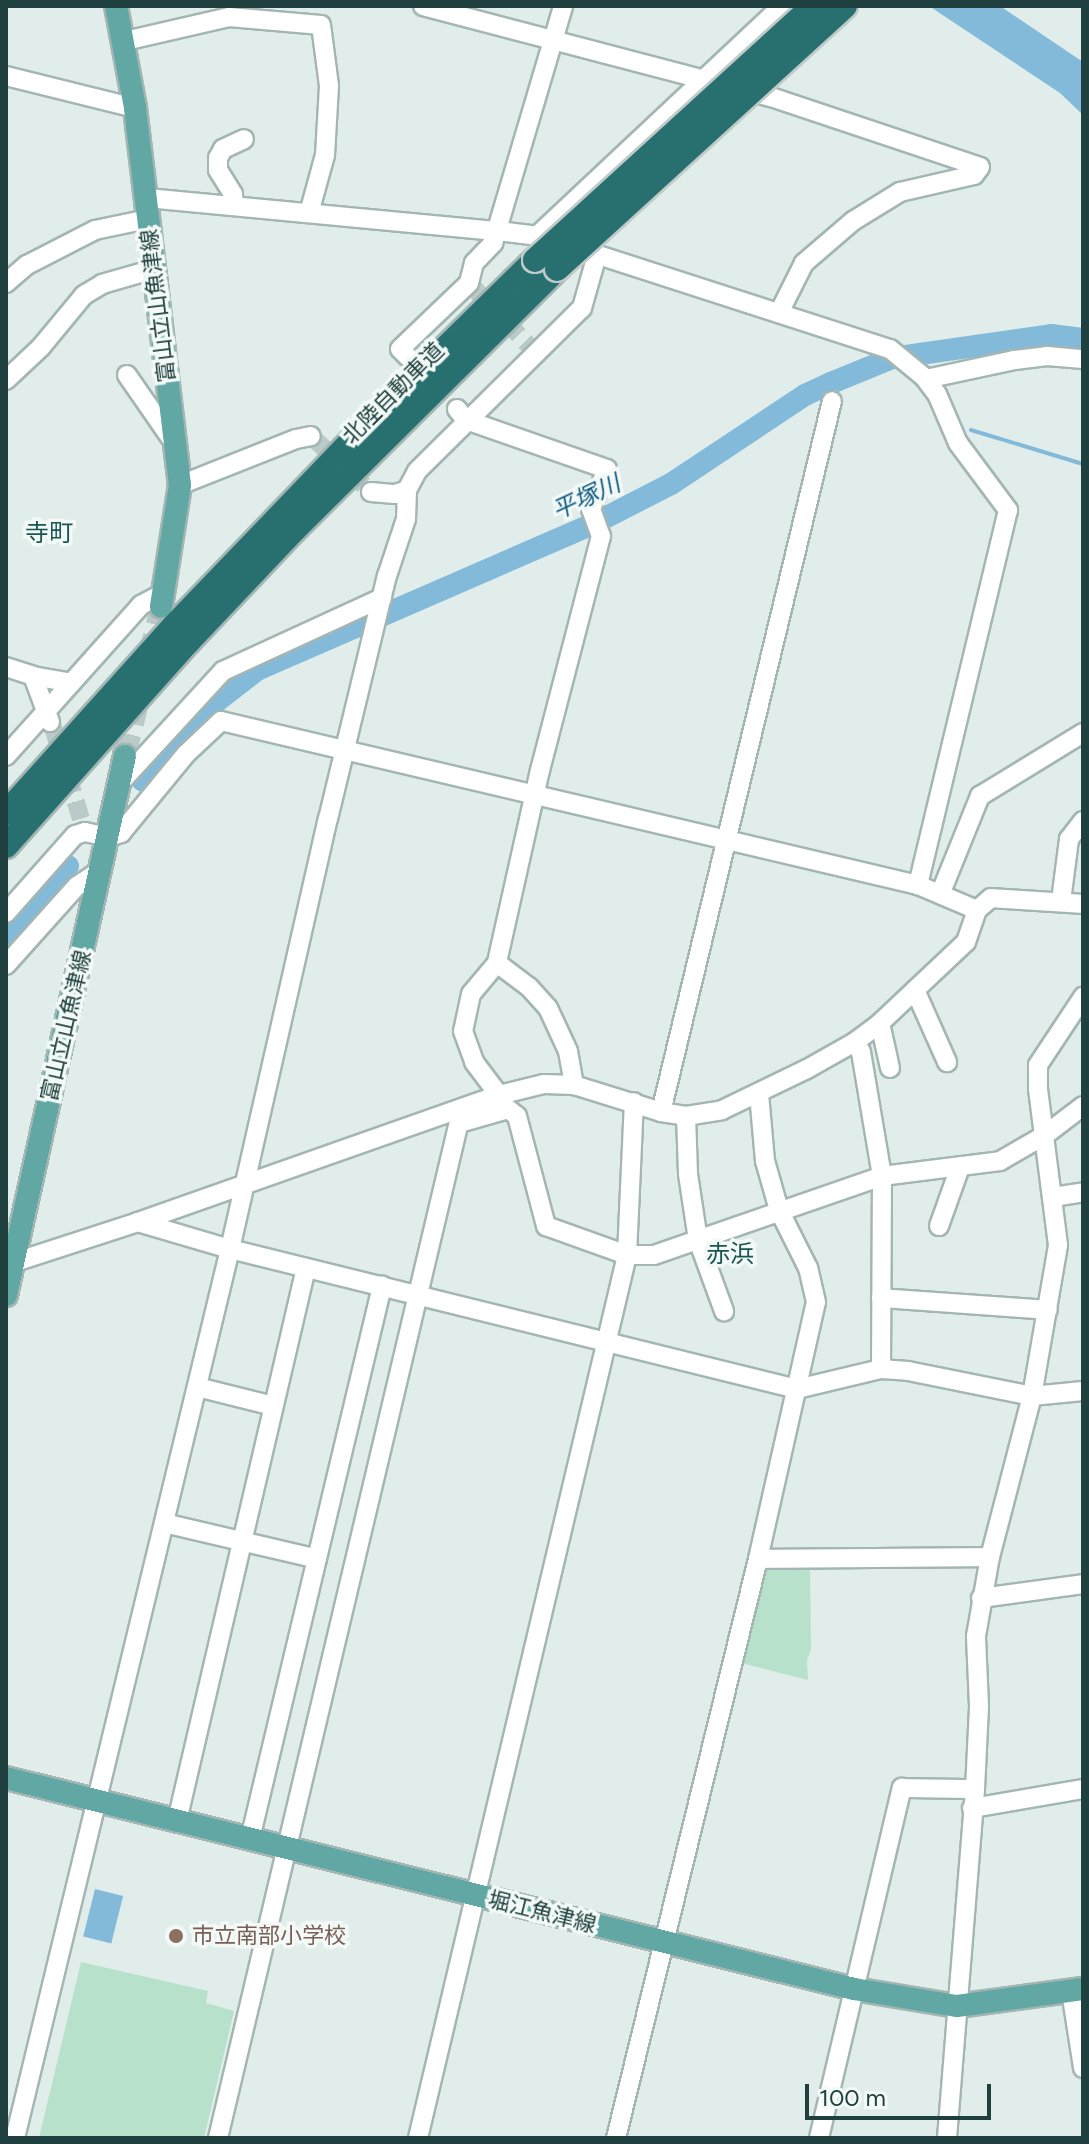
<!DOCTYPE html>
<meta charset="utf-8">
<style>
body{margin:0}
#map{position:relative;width:1089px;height:2144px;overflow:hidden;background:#e1edea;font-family:Figtree,"Noto Sans JP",sans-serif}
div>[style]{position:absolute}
.green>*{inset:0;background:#b8e1cb}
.water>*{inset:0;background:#83bad9;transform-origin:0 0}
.stream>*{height:4px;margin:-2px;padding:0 2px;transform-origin:2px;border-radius:2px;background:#83bad9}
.river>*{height:22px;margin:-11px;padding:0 11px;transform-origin:11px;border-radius:11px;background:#83bad9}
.minor-tunnel>*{height:18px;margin-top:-9px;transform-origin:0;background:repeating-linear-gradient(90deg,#bacac8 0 18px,transparent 0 27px)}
.major-tunnel>*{height:22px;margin-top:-11px;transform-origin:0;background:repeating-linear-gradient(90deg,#bacac8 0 22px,transparent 0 33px)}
.roads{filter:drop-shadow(2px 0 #a3b6b3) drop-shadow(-2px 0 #a3b6b3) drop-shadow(0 2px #a3b6b3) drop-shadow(0 -2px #a3b6b3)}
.minor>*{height:18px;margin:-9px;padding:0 9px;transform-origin:9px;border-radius:9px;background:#fff}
.major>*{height:22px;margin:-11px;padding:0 11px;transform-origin:11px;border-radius:11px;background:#61a8a4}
.highway>*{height:24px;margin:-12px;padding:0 12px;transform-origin:12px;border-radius:12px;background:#28706f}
.bridges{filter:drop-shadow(2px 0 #c0cac9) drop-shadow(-2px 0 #c0cac9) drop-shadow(0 2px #c0cac9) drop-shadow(0 -2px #c0cac9)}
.highway-bridge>*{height:24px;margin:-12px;padding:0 12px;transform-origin:12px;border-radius:12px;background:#28706f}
.dots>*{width:22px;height:22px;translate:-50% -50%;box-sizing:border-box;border:4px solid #f2f9f7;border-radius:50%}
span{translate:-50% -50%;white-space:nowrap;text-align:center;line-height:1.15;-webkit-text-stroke:7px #f2f9f7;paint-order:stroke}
.street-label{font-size:22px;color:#1f403e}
.education-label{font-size:22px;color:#785e54}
.left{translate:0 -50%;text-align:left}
.water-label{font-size:24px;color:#125a83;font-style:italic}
.neighbourhood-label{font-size:24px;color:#195552}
.frame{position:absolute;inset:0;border:8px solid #1f403e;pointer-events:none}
.scale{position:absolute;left:805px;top:2084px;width:186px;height:36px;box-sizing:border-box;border:4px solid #1f403e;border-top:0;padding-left:10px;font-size:24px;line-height:28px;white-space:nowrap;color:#1f403e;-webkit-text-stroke:6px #f2f9f7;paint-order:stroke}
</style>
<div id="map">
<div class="green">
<div style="clip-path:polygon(760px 1564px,810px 1568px,811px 1650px,807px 1660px,808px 1680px,741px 1663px)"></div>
<div style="clip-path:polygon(81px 1962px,208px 1991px,206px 2003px,234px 2011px,204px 2138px,39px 2138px)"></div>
</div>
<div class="water">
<div style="clip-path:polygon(929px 6px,1000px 6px,1083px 62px,1083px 115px,1060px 93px)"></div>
<div style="left:95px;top:1889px;width:29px;height:49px;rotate:14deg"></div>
</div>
<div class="stream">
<div style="left:971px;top:430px;width:117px;rotate:16.9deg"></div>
</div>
<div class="river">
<div style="left:143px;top:781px;width:109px;rotate:-47.2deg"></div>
<div style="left:217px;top:701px;width:51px;rotate:-37.8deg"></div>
<div style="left:257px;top:670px;width:369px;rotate:-23.5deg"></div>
<div style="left:595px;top:523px;width:85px;rotate:-27.2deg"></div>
<div style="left:671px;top:484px;width:161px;rotate:-33.6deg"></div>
<div style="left:805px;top:395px;width:29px;rotate:-25deg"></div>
<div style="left:831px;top:383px;width:66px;rotate:-22.3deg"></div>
<div style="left:892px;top:358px;width:161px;rotate:-8.2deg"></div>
<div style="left:1051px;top:335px;width:32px;rotate:7deg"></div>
<div style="left:6px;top:934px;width:92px;rotate:-47.6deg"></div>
</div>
<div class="minor-tunnel">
<div style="left:469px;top:283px;width:97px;rotate:46.3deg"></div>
<div style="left:311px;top:436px;width:82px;rotate:43deg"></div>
<div style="left:52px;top:724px;width:113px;rotate:73deg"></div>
</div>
<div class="major-tunnel">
<div style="left:149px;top:657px;width:51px;rotate:-76.5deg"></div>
<div style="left:125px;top:756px;width:64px;rotate:-76.4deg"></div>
</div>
<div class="roads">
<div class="minor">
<div style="left:423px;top:6px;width:360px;rotate:14.7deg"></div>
<div style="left:771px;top:97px;width:220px;rotate:18.5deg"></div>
<div style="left:980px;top:167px;width:10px;rotate:127deg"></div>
<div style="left:974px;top:175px;width:76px;rotate:167.1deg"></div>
<div style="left:900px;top:192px;width:55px;rotate:148.3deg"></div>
<div style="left:853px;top:221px;width:65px;rotate:139.4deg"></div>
<div style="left:804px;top:263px;width:56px;rotate:116.6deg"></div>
<div style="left:125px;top:41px;width:107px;rotate:-13deg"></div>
<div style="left:229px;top:17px;width:92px;rotate:5deg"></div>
<div style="left:321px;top:25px;width:62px;rotate:82.5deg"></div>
<div style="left:329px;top:86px;width:69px;rotate:93.3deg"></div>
<div style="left:325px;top:155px;width:60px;rotate:105.4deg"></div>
<div style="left:6px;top:76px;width:133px;rotate:13.9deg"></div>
<div style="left:147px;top:198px;width:353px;rotate:5.4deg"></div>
<div style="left:498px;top:231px;width:39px;rotate:7deg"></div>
<div style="left:537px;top:236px;width:28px;rotate:18deg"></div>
<div style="left:234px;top:206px;width:12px;rotate:-95deg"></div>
<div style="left:233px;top:194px;width:28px;rotate:-122deg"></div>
<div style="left:218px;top:170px;width:12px;rotate:-90deg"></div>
<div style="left:218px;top:158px;width:10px;rotate:-61deg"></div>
<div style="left:223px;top:149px;width:23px;rotate:-25deg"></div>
<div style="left:537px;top:236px;width:336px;rotate:-43.2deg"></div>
<div style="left:589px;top:252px;width:316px;rotate:17.9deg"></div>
<div style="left:890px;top:349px;width:44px;rotate:39.5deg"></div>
<div style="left:924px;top:377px;width:21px;rotate:53deg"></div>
<div style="left:937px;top:394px;width:53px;rotate:66.8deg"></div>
<div style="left:958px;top:443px;width:84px;rotate:53.3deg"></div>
<div style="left:1008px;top:510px;width:386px;rotate:103.5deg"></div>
<div style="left:6px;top:283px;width:28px;rotate:-41deg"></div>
<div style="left:27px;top:265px;width:76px;rotate:-27.2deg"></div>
<div style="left:95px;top:230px;width:54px;rotate:-11.7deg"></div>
<div style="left:408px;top:357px;width:11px;rotate:-135deg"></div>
<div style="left:400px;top:349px;width:95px;rotate:-43.7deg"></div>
<div style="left:469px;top:283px;width:21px;rotate:-76deg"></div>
<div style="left:474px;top:263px;width:28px;rotate:-46deg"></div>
<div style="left:493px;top:243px;width:247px;rotate:-73.5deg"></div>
<div style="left:127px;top:375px;width:83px;rotate:55.3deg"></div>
<div style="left:926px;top:379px;width:91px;rotate:-12.1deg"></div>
<div style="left:1015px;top:360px;width:32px;rotate:-7deg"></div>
<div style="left:1047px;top:356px;width:36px;rotate:5deg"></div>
<div style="left:6px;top:380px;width:48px;rotate:-43.3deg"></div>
<div style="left:41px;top:347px;width:67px;rotate:-50.4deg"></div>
<div style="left:84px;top:295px;width:21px;rotate:-31deg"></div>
<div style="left:102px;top:284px;width:54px;rotate:-16.1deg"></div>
<div style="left:457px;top:409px;width:14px;rotate:51deg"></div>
<div style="left:466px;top:420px;width:149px;rotate:19.2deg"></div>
<div style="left:607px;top:469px;width:43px;rotate:111.8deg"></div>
<div style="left:591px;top:509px;width:29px;rotate:70deg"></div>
<div style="left:601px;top:536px;width:242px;rotate:104.6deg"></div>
<div style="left:540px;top:770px;width:198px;rotate:102.6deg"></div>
<div style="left:497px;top:963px;width:40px;rotate:37deg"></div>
<div style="left:529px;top:987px;width:28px;rotate:48deg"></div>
<div style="left:548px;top:1008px;width:47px;rotate:65.1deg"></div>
<div style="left:568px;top:1051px;width:35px;rotate:80deg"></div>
<div style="left:180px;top:485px;width:125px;rotate:-21.6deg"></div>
<div style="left:296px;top:439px;width:15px;rotate:-11deg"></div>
<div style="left:371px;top:492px;width:24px;rotate:5deg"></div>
<div style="left:395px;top:494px;width:13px;rotate:-18deg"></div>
<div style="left:6px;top:667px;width:28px;rotate:18deg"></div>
<div style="left:33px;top:676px;width:49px;rotate:69.7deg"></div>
<div style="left:33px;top:676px;width:39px;rotate:10deg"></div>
<div style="left:6px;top:756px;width:203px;rotate:-48.2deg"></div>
<div style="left:141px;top:605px;width:26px;rotate:-28deg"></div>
<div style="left:120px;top:783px;width:152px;rotate:-47.4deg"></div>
<div style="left:223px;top:671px;width:175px;rotate:-24.7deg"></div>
<div style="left:941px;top:892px;width:104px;rotate:-67.9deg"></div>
<div style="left:980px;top:796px;width:121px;rotate:-31.5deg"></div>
<div style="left:1061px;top:901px;width:63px;rotate:-82.6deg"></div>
<div style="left:1069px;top:839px;width:23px;rotate:-52deg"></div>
<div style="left:6px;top:913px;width:104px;rotate:-48.5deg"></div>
<div style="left:75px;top:835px;width:10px;rotate:-17deg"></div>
<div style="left:85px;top:832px;width:25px;rotate:12deg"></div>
<div style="left:109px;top:837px;width:13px;rotate:-18deg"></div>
<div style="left:121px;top:833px;width:102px;rotate:-50.6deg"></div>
<div style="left:186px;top:754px;width:48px;rotate:-43.3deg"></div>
<div style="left:221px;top:721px;width:716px;rotate:13.24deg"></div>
<div style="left:918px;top:885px;width:64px;rotate:23deg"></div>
<div style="left:497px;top:963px;width:40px;rotate:130deg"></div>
<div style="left:471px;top:994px;width:38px;rotate:102deg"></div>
<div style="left:463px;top:1031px;width:33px;rotate:70deg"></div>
<div style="left:474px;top:1062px;width:41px;rotate:52.9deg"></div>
<div style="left:6px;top:965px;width:106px;rotate:-48.1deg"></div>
<div style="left:77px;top:886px;width:29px;rotate:-34deg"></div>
<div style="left:915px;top:990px;width:79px;rotate:66deg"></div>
<div style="left:880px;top:1023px;width:46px;rotate:77.5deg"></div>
<div style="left:855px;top:1042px;width:12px;rotate:59deg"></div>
<div style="left:861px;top:1052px;width:126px;rotate:80.4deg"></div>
<div style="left:882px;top:1176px;width:193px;rotate:90.3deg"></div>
<div style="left:661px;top:1112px;width:731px;rotate:-76.48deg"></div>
<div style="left:686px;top:1116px;width:58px;rotate:88deg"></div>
<div style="left:688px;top:1174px;width:67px;rotate:81.4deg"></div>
<div style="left:698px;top:1240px;width:76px;rotate:69.9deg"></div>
<div style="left:459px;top:1123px;width:51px;rotate:-15.9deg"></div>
<div style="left:508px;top:1109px;width:11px;rotate:38deg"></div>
<div style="left:517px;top:1116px;width:114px;rotate:75.2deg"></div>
<div style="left:546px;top:1226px;width:86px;rotate:19.7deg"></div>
<div style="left:627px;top:1255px;width:153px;rotate:-87.4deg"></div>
<div style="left:1053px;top:1197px;width:30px;rotate:-9deg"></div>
<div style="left:138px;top:1222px;width:96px;rotate:16.4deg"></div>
<div style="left:230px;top:1249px;width:584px;rotate:13.87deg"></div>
<div style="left:797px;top:1389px;width:86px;rotate:-13.4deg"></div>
<div style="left:881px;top:1369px;width:27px;rotate:4deg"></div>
<div style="left:908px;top:1371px;width:126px;rotate:11.4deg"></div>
<div style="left:1032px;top:1396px;width:51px;rotate:-5.6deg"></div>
<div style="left:939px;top:1226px;width:63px;rotate:-70.4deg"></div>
<div style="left:6px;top:1265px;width:139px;rotate:-18deg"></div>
<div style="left:138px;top:1222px;width:383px;rotate:-19.4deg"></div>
<div style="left:499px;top:1095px;width:46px;rotate:-13.7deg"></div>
<div style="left:544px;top:1084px;width:30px;rotate:2deg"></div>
<div style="left:574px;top:1085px;width:91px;rotate:17.2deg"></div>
<div style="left:661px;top:1112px;width:25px;rotate:9deg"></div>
<div style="left:686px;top:1116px;width:36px;rotate:-9deg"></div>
<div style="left:722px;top:1110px;width:94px;rotate:-25.8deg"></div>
<div style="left:807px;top:1069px;width:55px;rotate:-29.4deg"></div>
<div style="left:855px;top:1042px;width:31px;rotate:-37deg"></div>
<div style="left:880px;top:1023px;width:118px;rotate:-43.3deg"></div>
<div style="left:966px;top:942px;width:34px;rotate:-71deg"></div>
<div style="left:977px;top:910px;width:18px;rotate:-41deg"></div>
<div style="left:991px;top:898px;width:92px;rotate:3.7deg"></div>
<div style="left:881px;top:1298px;width:167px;rotate:4.1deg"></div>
<div style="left:197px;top:1387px;width:78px;rotate:14deg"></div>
<div style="left:164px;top:1523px;width:157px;rotate:13.2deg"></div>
<div style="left:758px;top:1559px;width:232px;rotate:-0.5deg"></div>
<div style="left:981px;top:1598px;width:103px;rotate:-7.8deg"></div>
<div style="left:972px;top:1808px;width:113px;rotate:-9.7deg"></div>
<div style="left:177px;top:1821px;width:568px;rotate:-76.87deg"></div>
<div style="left:250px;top:1839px;width:569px;rotate:-76.57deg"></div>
<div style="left:1071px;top:1991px;width:78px;rotate:81.1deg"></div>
<div style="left:15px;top:2138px;width:915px;rotate:-76.4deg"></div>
<div style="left:230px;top:1249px;width:441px;rotate:-77.2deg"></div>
<div style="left:328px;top:819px;width:250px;rotate:-76.4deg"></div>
<div style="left:387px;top:576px;width:60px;rotate:-71.6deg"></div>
<div style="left:406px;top:519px;width:29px;rotate:-88deg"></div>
<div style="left:407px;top:490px;width:21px;rotate:-62deg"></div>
<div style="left:417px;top:471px;width:232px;rotate:-44.7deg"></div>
<div style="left:582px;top:308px;width:55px;rotate:-74.2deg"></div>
<div style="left:218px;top:2138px;width:1058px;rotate:-76.66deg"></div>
<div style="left:418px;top:2138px;width:907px;rotate:-76.68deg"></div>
<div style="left:627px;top:1255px;width:27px"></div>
<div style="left:654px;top:1255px;width:241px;rotate:-19.1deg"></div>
<div style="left:882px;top:1176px;width:119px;rotate:-7.2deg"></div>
<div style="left:1000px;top:1161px;width:52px;rotate:-30deg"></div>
<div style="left:1045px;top:1135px;width:48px;rotate:-37.3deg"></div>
<div style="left:616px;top:2138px;width:596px;rotate:-76.22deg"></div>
<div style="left:758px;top:1559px;width:263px;rotate:-77.3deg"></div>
<div style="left:816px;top:1302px;width:35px;rotate:-103deg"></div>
<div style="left:808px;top:1268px;width:65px;rotate:-116.6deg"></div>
<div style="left:779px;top:1210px;width:51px;rotate:-105.9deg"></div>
<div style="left:765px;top:1161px;width:67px;rotate:-95.1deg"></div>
<div style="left:819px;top:2138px;width:360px;rotate:-76.7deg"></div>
<div style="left:902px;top:1788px;width:73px;rotate:0.8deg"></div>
<div style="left:947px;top:2138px;width:350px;rotate:-85.4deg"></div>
<div style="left:975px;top:1789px;width:83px;rotate:-87.2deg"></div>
<div style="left:979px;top:1706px;width:70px;rotate:-92.5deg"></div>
<div style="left:976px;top:1636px;width:80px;rotate:-80deg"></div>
<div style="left:990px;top:1557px;width:166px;rotate:-75.4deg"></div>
<div style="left:1032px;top:1396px;width:153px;rotate:-80.2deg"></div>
<div style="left:1058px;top:1245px;width:157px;rotate:-97.3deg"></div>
<div style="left:1038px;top:1089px;width:24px;rotate:-90deg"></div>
<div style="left:1038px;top:1065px;width:82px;rotate:-56.5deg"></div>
</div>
<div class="major">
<div style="left:116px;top:6px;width:104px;rotate:79.4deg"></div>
<div style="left:135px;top:108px;width:380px;rotate:83.2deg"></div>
<div style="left:180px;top:485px;width:123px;rotate:98.9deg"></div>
<div style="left:6px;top:1295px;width:552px;rotate:-77.55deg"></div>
<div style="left:6px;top:1778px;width:874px;rotate:13.97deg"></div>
<div style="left:854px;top:1989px;width:104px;rotate:9.4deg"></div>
<div style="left:957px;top:2006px;width:127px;rotate:-7.7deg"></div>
</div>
<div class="highway">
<div style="left:6px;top:813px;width:251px;rotate:-48.1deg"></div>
<div style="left:174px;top:626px;width:270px;rotate:-46.2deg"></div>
<div style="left:361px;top:431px;width:244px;rotate:-44.5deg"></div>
<div style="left:6px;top:846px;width:273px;rotate:-48.3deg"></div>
<div style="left:188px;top:642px;width:156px;rotate:-46.6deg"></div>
<div style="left:295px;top:529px;width:369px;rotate:-44.8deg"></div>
</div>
</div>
<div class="bridges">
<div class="highway-bridge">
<div style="left:535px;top:260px;width:377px;rotate:-42.4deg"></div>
<div style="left:557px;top:269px;width:390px;rotate:-42.4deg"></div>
</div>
</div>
<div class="dots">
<div style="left:176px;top:1936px;background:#8d6e63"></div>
</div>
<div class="street-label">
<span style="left:158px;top:306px;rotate:-97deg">富山立山魚津線</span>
<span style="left:393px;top:393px;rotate:-45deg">北陸自動車道</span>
<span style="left:66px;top:1026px;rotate:-77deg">富山立山魚津線</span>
<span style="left:542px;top:1912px;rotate:14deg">堀江魚津線</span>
</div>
<div class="education-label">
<span class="left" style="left:192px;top:1936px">市立南部小学校</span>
</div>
<div class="water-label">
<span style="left:586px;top:497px;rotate:-25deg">平塚川</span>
</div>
<div class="neighbourhood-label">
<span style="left:49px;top:533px">寺町</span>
<span style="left:730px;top:1254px">赤浜</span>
</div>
<div class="frame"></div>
<div class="scale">100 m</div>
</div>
